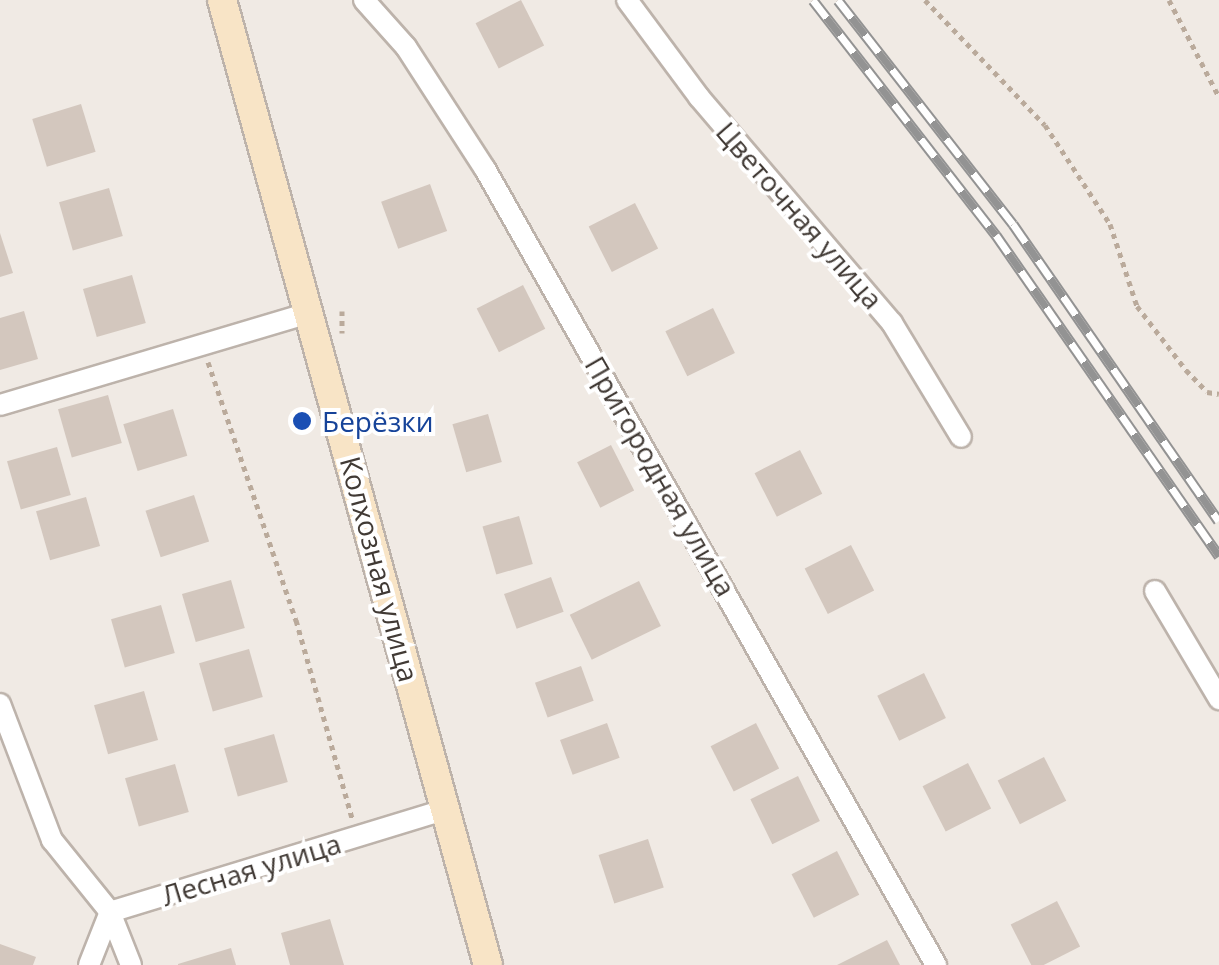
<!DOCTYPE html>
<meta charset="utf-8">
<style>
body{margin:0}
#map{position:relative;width:1219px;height:965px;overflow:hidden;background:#f0eae4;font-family:"Open Sans",sans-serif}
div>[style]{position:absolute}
.building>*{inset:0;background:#d3c7be;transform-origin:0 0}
.path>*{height:5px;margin-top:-2.5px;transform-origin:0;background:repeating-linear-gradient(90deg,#baaa9b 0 5px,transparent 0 10px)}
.roads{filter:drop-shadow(2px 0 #bdb3ab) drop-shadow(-2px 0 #bdb3ab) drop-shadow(0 2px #bdb3ab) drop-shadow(0 -2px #bdb3ab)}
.street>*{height:20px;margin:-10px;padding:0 10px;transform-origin:10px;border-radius:10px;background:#fff}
.secondary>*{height:28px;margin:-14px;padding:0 14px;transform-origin:14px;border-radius:14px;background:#f8e4c6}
.rail>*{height:11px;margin-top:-5.5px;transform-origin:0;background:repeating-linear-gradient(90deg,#fff 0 22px,#939393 0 44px);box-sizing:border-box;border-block:2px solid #939393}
.dots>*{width:28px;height:28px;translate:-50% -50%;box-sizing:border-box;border:5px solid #fff;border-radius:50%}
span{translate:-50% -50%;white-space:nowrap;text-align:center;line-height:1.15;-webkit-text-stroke:8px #fff;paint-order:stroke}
.street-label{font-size:28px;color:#413a35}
.transit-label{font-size:28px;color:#164399}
.left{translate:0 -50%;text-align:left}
</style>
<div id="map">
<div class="building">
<div style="left:521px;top:0;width:51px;height:51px;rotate:63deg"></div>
<div style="left:81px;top:104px;width:50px;height:51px;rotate:73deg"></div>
<div style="left:430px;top:184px;width:50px;height:52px;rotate:70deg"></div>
<div style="left:109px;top:188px;width:50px;height:52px;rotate:74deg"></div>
<div style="left:635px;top:203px;width:51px;height:52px;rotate:63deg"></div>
<div style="clip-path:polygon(0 233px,13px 273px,0 277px)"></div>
<div style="left:132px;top:275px;width:50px;height:51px;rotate:74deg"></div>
<div style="left:523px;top:285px;width:49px;height:52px;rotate:63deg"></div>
<div style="left:713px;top:308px;width:50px;height:53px;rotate:64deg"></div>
<div style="clip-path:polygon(24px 311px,38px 359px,0 370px,0 318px)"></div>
<div style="left:108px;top:395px;width:50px;height:52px;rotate:74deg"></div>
<div style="left:173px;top:409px;width:49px;height:52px;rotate:73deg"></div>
<div style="left:488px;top:414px;width:50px;height:37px;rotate:74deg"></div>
<div style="left:611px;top:445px;width:51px;height:38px;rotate:63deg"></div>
<div style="left:57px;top:447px;width:50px;height:52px;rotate:74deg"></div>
<div style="left:800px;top:450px;width:49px;height:51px;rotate:63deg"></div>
<div style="left:194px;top:495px;width:49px;height:51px;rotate:72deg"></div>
<div style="left:86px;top:497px;width:51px;height:52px;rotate:74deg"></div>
<div style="left:519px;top:516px;width:50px;height:38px;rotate:74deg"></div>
<div style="left:851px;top:545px;width:51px;height:52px;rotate:63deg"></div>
<div style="left:551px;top:577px;width:37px;height:50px;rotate:70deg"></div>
<div style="left:231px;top:580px;width:50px;height:51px;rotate:74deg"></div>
<div style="left:639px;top:581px;width:50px;height:77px;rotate:64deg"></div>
<div style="left:161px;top:605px;width:50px;height:52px;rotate:74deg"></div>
<div style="left:249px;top:649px;width:50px;height:52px;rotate:74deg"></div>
<div style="left:581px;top:666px;width:37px;height:49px;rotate:70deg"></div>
<div style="left:924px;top:673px;width:50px;height:52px;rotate:64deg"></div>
<div style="left:144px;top:691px;width:51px;height:52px;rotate:74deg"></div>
<div style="left:607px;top:723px;width:37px;height:50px;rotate:70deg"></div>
<div style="left:756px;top:723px;width:51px;height:51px;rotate:63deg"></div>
<div style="left:274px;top:734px;width:50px;height:52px;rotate:74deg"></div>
<div style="left:1044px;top:757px;width:49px;height:52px;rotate:63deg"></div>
<div style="left:968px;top:763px;width:51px;height:51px;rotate:63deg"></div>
<div style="left:175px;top:764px;width:50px;height:52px;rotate:74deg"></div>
<div style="left:798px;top:776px;width:50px;height:53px;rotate:64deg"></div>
<div style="left:648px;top:839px;width:51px;height:52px;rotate:72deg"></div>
<div style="left:837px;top:851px;width:49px;height:51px;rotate:63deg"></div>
<div style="left:1057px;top:901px;width:51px;height:52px;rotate:63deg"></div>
<div style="clip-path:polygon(330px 919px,344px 965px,290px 965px,281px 933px)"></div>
<div style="clip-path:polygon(887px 940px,900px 965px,837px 965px)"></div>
<div style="clip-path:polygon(0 944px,36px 957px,33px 965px,0 965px)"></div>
<div style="clip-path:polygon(231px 948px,236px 965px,178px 965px,178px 964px)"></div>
</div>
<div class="path">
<div style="left:925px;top:0;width:173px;rotate:46.2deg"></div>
<div style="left:1045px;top:125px;width:118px;rotate:56.7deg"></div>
<div style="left:1110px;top:224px;width:86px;rotate:71.8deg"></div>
<div style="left:1137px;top:306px;width:81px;rotate:52.6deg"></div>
<div style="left:1186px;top:370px;width:30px;rotate:46deg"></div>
<div style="left:1207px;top:392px;width:12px;rotate:9deg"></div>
<div style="left:1169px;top:0;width:109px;rotate:62.7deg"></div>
<div style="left:342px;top:311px;width:22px;rotate:90deg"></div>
<div style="left:208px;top:362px;width:273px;rotate:71.2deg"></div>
<div style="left:296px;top:620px;width:206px;rotate:74.2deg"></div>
</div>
<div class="roads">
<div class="street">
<div style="left:364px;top:0;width:63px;rotate:48.2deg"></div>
<div style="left:406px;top:47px;width:145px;rotate:57.1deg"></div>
<div style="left:485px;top:169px;width:915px;rotate:60.46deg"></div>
<div style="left:627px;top:0;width:121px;rotate:53.4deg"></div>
<div style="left:699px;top:97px;width:297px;rotate:49.5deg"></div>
<div style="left:892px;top:323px;width:133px;rotate:58.8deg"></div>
<div style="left:0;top:405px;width:325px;rotate:-16.6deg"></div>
<div style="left:1155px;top:591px;width:126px;rotate:59.3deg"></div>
<div style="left:0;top:704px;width:146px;rotate:69.1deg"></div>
<div style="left:52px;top:840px;width:92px;rotate:51.1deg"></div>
<div style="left:110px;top:912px;width:57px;rotate:68.4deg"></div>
<div style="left:89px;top:965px;width:57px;rotate:-68.4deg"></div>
<div style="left:110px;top:912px;width:351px;rotate:-17deg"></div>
</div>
<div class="secondary">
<div style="left:222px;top:0;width:1001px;rotate:74.59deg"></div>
</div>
</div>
<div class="rail">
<div style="left:813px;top:0;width:298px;rotate:52.1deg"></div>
<div style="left:996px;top:235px;width:391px;rotate:55.2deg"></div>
<div style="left:838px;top:0;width:284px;rotate:52deg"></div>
<div style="left:1013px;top:224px;width:361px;rotate:55.3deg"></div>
</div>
<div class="dots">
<div style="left:302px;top:421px;background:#1a4fb4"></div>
</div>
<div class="street-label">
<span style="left:800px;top:215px;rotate:49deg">Цветочная улица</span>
<span style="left:661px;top:476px;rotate:60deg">Пригородная улица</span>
<span style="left:380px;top:569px;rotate:75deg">Колхозная улица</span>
<span style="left:251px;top:869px;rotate:-17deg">Лесная улица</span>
</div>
<div class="transit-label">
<span class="left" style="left:322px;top:421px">Берёзки</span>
</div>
</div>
